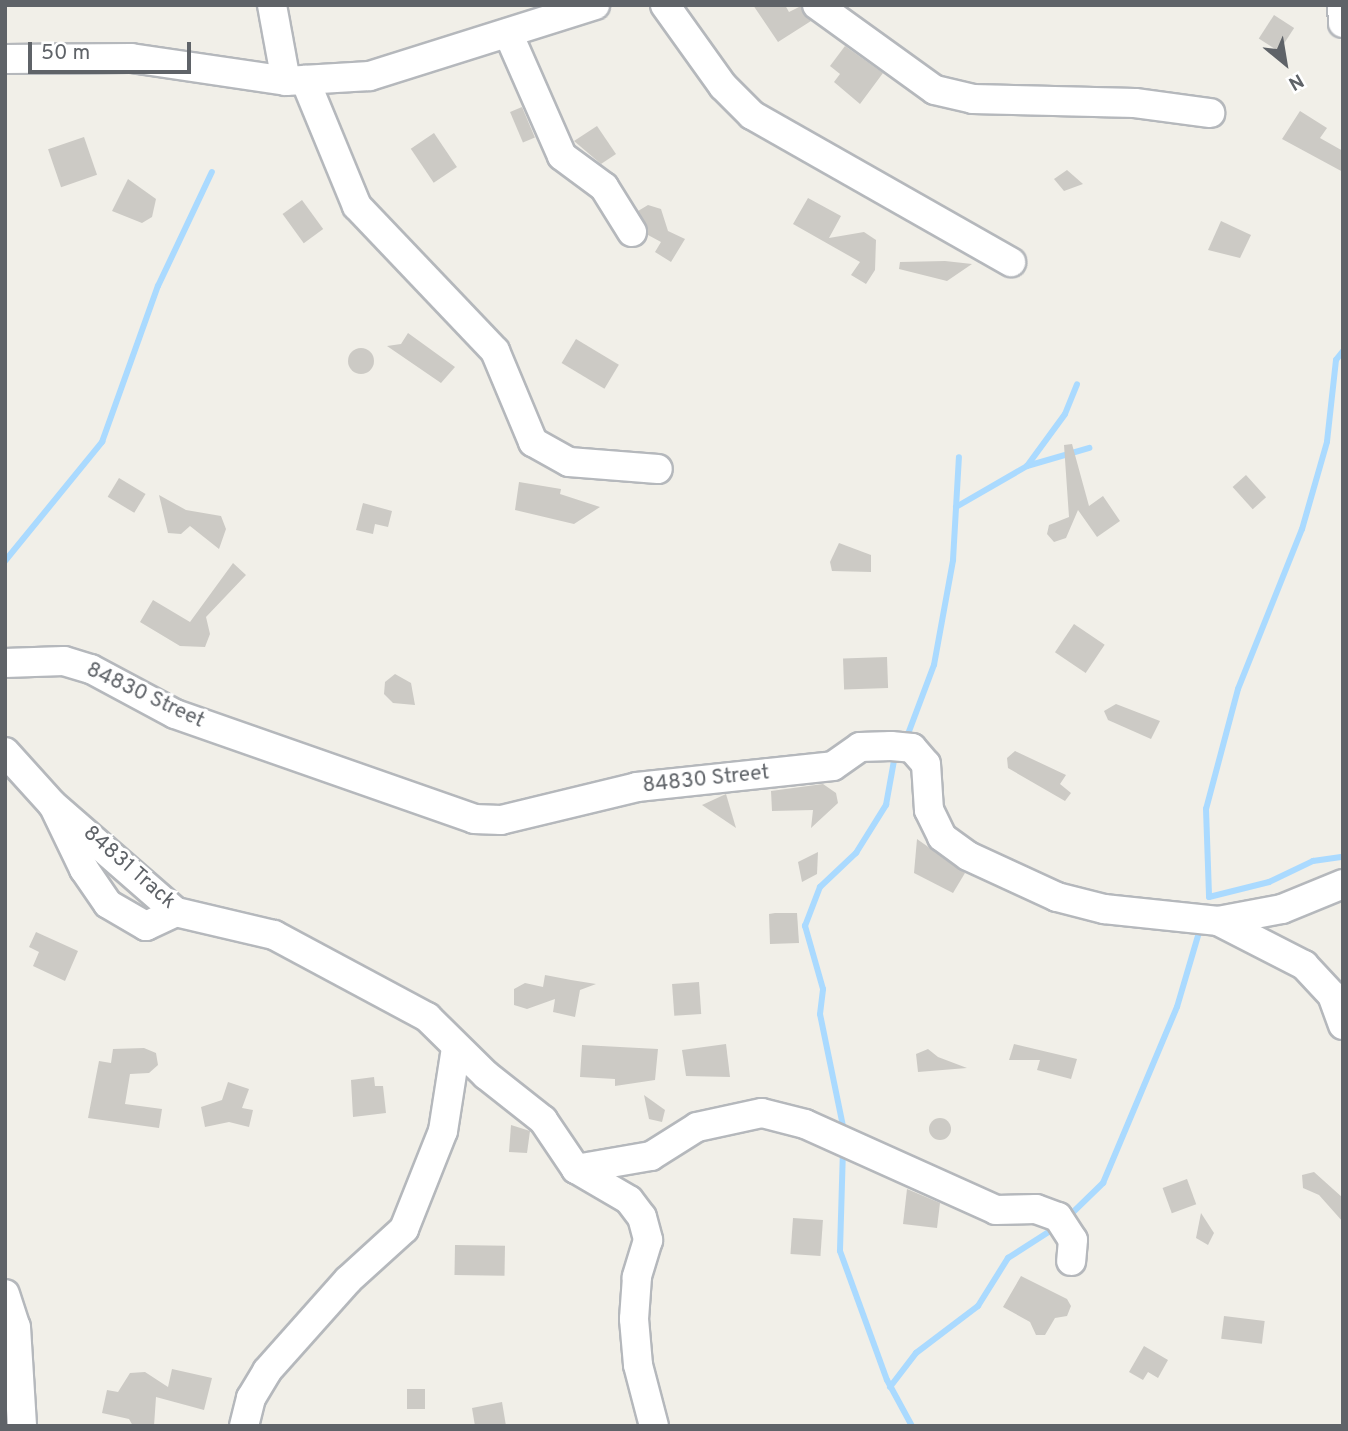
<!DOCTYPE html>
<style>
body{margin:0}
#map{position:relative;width:1348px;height:1431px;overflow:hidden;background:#f1efe8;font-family:Overpass,sans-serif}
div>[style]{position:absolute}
.stream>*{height:6px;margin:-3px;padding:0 3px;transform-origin:3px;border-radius:3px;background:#aadaff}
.building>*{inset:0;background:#cccac5;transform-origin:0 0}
.round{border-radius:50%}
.roads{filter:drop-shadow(2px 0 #b5b8bc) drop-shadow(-2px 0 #b5b8bc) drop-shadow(0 2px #b5b8bc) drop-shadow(0 -2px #b5b8bc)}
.minor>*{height:28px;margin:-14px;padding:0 14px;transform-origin:14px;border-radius:14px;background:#fff}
span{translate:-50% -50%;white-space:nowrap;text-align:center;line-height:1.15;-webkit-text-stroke:6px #fff;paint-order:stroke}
.street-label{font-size:21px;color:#5f6368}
.frame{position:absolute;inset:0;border:7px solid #5f6368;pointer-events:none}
.north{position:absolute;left:1250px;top:28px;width:70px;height:70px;-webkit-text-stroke:5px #fff;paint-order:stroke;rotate:150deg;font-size:19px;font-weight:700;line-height:28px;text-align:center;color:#5f6368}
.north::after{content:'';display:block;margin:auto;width:24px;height:32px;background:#5f6368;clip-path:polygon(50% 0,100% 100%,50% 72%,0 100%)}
.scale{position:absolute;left:28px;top:42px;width:163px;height:32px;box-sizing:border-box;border:4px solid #5f6368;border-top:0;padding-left:9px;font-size:21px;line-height:24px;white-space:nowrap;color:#5f6368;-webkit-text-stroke:5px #fff;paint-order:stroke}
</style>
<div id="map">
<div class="stream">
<div style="left:1343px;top:351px;width:11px;rotate:128deg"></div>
<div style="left:1336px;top:360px;width:82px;rotate:96.3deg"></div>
<div style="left:1327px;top:442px;width:91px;rotate:106deg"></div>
<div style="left:1302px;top:529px;width:172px;rotate:111.8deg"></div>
<div style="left:1238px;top:689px;width:124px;rotate:104.9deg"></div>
<div style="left:1206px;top:809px;width:88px;rotate:88deg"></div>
<div style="left:1209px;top:897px;width:62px;rotate:-14deg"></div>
<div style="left:1269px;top:882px;width:49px;rotate:-25.5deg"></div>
<div style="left:1313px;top:861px;width:30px;rotate:-8deg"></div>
<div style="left:1027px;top:466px;width:65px;rotate:-16.2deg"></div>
<div style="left:956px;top:507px;width:82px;rotate:-30deg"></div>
<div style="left:1027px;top:466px;width:64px;rotate:-53.8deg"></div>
<div style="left:1065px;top:414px;width:32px;rotate:-68deg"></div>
<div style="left:5px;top:561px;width:154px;rotate:-50.8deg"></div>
<div style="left:102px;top:442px;width:166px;rotate:-70.3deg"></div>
<div style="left:158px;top:286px;width:126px;rotate:-64.7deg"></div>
<div style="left:908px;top:734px;width:74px;rotate:-69.4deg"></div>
<div style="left:934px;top:665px;width:107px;rotate:-79.7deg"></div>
<div style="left:953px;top:560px;width:103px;rotate:-86.7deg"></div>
<div style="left:844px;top:1131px;width:119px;rotate:-101.6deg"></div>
<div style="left:820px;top:1014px;width:25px;rotate:-83deg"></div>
<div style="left:823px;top:989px;width:66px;rotate:-105.9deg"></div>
<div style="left:805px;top:926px;width:42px;rotate:-69deg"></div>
<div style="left:820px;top:887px;width:50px;rotate:-43.4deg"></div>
<div style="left:856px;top:853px;width:57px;rotate:-58deg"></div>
<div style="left:886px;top:805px;width:51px;rotate:-79.8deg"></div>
<div style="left:843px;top:1149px;width:102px;rotate:91.7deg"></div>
<div style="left:840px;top:1251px;width:137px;rotate:70deg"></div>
<div style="left:887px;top:1380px;width:52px;rotate:61.5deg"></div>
<div style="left:1066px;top:1219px;width:52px;rotate:-44.2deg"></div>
<div style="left:1103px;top:1183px;width:191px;rotate:-67.2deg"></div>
<div style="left:1177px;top:1007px;width:81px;rotate:-73.6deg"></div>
<div style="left:890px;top:1387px;width:43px;rotate:-52.6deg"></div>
<div style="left:916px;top:1353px;width:78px;rotate:-37.2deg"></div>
<div style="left:978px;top:1306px;width:57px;rotate:-58deg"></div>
<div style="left:1008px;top:1258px;width:50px;rotate:-32.7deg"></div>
</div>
<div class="building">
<div style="clip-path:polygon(753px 5px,785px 5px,789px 12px,801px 6px,811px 21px,778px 42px)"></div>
<div style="left:1274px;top:15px;width:24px;height:28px;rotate:33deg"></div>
<div style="clip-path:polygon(845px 46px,883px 73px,860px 104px,834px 82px,840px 74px,830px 66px)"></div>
<div style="left:522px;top:107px;width:33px;height:13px;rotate:67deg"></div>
<div style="clip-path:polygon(1300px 111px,1327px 128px,1320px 138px,1343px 151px,1343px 172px,1282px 139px)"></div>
<div style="clip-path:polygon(597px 126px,616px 154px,601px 164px,574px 141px)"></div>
<div style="left:434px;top:133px;width:41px;height:28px;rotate:56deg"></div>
<div style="left:84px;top:137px;width:40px;height:38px;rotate:71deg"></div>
<div style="clip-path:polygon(1067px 170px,1083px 184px,1064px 191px,1054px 179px)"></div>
<div style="clip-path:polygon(128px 179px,156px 199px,152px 217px,142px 223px,112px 211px)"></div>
<div style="clip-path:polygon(808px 198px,841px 216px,829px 238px,864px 232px,876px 240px,875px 270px,866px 284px,851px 275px,860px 262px,793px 224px)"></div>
<div style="left:302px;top:200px;width:36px;height:24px;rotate:54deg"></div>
<div style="clip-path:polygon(648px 205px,661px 209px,668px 231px,685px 239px,671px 262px,655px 252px,661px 242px,648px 235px,638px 211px)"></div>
<div style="clip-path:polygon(1221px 221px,1251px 235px,1240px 258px,1208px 250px)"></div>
<div style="clip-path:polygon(900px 262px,945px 261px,972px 264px,947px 281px,899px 269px)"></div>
<div style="clip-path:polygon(408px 333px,455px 367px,441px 383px,387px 346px,401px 344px)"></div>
<div style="left:576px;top:339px;width:50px;height:28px;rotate:31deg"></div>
<div class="round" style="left:348px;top:348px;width:26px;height:26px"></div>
<div style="clip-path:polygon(1072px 444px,1089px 506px,1103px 496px,1120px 521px,1097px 537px,1078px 510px,1066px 538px,1054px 542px,1047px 534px,1049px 525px,1069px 517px,1064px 445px)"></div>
<div style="left:1246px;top:475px;width:30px;height:18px;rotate:48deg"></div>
<div style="left:119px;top:478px;width:31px;height:22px;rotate:31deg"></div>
<div style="clip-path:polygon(519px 482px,561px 489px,560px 494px,600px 507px,574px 524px,515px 510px)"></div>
<div style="clip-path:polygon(159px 495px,186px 510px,221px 516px,226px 529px,219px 549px,190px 526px,181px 534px,168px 533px)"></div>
<div style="clip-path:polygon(363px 503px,392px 511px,388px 527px,375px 524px,373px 534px,356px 530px)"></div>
<div style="clip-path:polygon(839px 543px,871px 555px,871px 572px,832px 571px,830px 562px)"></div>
<div style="clip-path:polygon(233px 563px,246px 575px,206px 617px,210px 634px,205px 647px,180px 646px,140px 622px,153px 600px,190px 622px)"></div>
<div style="left:1074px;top:624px;width:37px;height:34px;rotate:34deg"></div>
<div style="left:887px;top:657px;width:31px;height:44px;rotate:88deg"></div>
<div style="clip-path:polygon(395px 674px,411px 683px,415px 705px,393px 703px,384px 694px,385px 682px)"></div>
<div style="clip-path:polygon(1116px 704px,1160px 721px,1151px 739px,1108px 720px,1104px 711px)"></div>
<div style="clip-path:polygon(1015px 751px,1066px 775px,1060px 784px,1071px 793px,1065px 801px,1008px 768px,1007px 758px)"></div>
<div style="clip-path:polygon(823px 784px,836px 793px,838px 803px,811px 828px,813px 810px,772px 811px,771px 791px)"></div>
<div style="clip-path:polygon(726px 794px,736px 828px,702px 805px)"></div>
<div style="clip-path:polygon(917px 839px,965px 873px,953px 893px,914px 873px)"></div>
<div style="clip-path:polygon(818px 852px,817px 874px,802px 882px,798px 862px)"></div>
<div style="clip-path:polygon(775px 913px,797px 913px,799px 943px,770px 944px,769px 914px)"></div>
<div style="clip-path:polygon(36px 932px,78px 951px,65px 981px,33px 966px,39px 952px,29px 947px)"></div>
<div style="clip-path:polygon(545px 975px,571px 980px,596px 984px,580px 990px,575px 1017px,553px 1012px,555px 999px,527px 1009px,514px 1005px,514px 989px,525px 983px,543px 987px)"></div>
<div style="left:699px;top:982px;width:32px;height:27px;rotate:86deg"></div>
<div style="clip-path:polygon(726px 1044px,730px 1077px,686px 1076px,682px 1050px)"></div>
<div style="clip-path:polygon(1014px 1044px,1077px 1059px,1071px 1079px,1037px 1070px,1040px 1060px,1009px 1060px)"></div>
<div style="clip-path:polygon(582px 1045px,658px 1049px,655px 1080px,615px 1086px,615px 1079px,580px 1077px)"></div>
<div style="clip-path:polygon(144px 1048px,156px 1053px,158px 1065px,149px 1073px,130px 1074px,125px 1104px,162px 1109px,159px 1128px,88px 1118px,99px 1061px,111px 1063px,113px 1049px)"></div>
<div style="clip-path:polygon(928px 1049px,938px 1057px,967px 1068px,918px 1072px,916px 1054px)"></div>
<div style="clip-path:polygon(374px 1077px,375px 1086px,383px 1086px,386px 1113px,353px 1117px,351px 1080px)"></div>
<div style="clip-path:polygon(228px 1082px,249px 1089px,242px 1108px,253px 1110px,249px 1127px,229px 1122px,205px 1127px,201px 1107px,222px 1100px)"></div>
<div style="clip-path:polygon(644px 1095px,665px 1110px,662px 1122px,649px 1119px)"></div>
<div class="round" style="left:929px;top:1118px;width:22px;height:22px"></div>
<div style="clip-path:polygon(511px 1125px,530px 1131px,527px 1153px,509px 1152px)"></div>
<div style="clip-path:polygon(1314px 1172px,1343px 1198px,1343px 1222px,1319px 1195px,1303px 1188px,1302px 1175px)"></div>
<div style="left:1187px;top:1179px;width:27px;height:26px;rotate:70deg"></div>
<div style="clip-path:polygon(907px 1189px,940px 1203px,937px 1228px,903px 1224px)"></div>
<div style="clip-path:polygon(1201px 1213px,1214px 1233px,1208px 1245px,1196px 1238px)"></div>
<div style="left:793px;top:1218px;width:30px;height:36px;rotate:4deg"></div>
<div style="left:455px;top:1245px;width:50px;height:30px;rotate:1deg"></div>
<div style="clip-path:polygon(1021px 1276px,1067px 1299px,1071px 1306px,1067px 1316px,1055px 1318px,1045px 1335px,1036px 1335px,1030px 1322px,1003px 1307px)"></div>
<div style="left:1224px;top:1316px;width:41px;height:23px;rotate:7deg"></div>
<div style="clip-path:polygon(1144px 1346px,1168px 1360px,1158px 1378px,1148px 1372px,1143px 1380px,1129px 1372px)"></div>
<div style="clip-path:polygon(172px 1369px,212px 1378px,204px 1410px,156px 1397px,154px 1426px,133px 1426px,129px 1419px,102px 1413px,107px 1390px,118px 1392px,130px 1373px,145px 1372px,168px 1387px)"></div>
<div style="left:407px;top:1389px;width:18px;height:20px"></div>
<div style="clip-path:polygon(502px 1402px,506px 1426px,475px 1426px,472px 1408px)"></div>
</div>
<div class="roads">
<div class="minor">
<div style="left:272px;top:5px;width:77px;rotate:79.6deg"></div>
<div style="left:665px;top:5px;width:100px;rotate:54.4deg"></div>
<div style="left:723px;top:86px;width:41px;rotate:45deg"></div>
<div style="left:752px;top:115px;width:298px;rotate:29.6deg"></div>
<div style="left:817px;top:5px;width:145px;rotate:35.8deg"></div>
<div style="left:935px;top:90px;width:39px;rotate:13deg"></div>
<div style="left:973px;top:99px;width:162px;rotate:1.4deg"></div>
<div style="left:1135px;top:103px;width:76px;rotate:7.6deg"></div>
<div style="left:1342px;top:5px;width:18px;rotate:87deg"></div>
<div style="left:508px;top:33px;width:134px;rotate:66.3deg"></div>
<div style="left:562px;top:156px;width:52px;rotate:36.4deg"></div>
<div style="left:604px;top:187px;width:53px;rotate:58.1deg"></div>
<div style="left:5px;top:59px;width:126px;rotate:-0.5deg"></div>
<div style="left:131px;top:58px;width:157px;rotate:8.4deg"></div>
<div style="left:286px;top:81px;width:84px;rotate:-3.4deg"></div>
<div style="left:370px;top:76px;width:236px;rotate:-17.5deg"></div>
<div style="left:305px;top:80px;width:136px;rotate:67.6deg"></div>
<div style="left:357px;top:206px;width:200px;rotate:46.4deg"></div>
<div style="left:495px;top:351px;width:99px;rotate:67.3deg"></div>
<div style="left:533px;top:442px;width:41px;rotate:29.1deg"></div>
<div style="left:569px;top:462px;width:89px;rotate:4.5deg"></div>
<div style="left:5px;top:663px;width:59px;rotate:-1.9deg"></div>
<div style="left:64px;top:661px;width:28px;rotate:17deg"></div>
<div style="left:91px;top:669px;width:95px;rotate:28.2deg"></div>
<div style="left:175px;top:714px;width:317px;rotate:19.3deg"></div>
<div style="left:474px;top:819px;width:27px;rotate:2deg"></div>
<div style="left:501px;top:820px;width:140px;rotate:-13.6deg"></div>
<div style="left:637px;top:787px;width:197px;rotate:-6.1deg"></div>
<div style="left:833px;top:766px;width:33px;rotate:-35deg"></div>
<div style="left:860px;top:747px;width:31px;rotate:-2deg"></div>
<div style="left:891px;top:746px;width:21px;rotate:5deg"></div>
<div style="left:912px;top:748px;width:21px;rotate:49deg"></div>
<div style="left:926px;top:764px;width:46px;rotate:86.3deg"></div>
<div style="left:929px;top:810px;width:30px;rotate:64deg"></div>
<div style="left:942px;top:837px;width:32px;rotate:36deg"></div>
<div style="left:968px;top:856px;width:98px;rotate:24.7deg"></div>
<div style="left:1057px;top:897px;width:49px;rotate:14.3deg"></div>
<div style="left:1104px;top:909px;width:115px;rotate:6deg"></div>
<div style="left:1218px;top:921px;width:65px;rotate:-10.6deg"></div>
<div style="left:1282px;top:909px;width:66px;rotate:-22.3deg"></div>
<div style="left:5px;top:752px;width:70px;rotate:47.9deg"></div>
<div style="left:52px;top:804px;width:164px;rotate:41.1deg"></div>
<div style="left:176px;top:912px;width:101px;rotate:13.2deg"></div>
<div style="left:274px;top:935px;width:174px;rotate:28.2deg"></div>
<div style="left:427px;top:1017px;width:83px;rotate:44.5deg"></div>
<div style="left:486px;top:1075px;width:73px;rotate:38.3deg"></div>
<div style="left:543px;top:1120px;width:59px;rotate:56deg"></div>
<div style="left:576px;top:1169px;width:61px;rotate:30.3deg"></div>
<div style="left:629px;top:1200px;width:21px;rotate:53deg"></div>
<div style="left:642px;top:1217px;width:24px;rotate:75deg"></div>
<div style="left:648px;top:1240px;width:39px;rotate:107deg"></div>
<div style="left:637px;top:1277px;width:42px;rotate:94.1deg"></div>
<div style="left:634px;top:1319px;width:46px;rotate:85deg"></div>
<div style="left:638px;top:1365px;width:63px;rotate:75.3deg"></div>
<div style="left:55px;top:809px;width:67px;rotate:64.2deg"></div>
<div style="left:84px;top:869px;width:42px;rotate:55.6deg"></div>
<div style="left:108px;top:904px;width:44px;rotate:30.1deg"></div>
<div style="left:146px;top:926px;width:33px;rotate:-25deg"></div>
<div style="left:1218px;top:921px;width:97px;rotate:27.1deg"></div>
<div style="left:1304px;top:965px;width:41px;rotate:47deg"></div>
<div style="left:1332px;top:995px;width:32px;rotate:70deg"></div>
<div style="left:576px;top:1169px;width:76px;rotate:-9.8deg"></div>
<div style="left:651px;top:1156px;width:54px;rotate:-32.2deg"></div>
<div style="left:697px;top:1127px;width:66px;rotate:-12.2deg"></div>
<div style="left:762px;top:1113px;width:44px;rotate:14.3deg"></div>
<div style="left:805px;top:1124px;width:209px;rotate:24.2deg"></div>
<div style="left:996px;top:1210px;width:40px;rotate:-1.4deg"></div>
<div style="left:1036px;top:1209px;width:23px;rotate:20deg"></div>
<div style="left:1058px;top:1217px;width:27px;rotate:57deg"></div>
<div style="left:1073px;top:1240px;width:21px;rotate:95deg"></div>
<div style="left:5px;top:1294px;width:35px;rotate:72deg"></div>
<div style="left:16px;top:1327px;width:99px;rotate:86.5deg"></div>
<div style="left:244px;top:1426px;width:29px;rotate:-76deg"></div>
<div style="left:251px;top:1398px;width:31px;rotate:-59deg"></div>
<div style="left:267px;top:1371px;width:122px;rotate:-48.3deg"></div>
<div style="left:348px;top:1280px;width:76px;rotate:-42.3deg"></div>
<div style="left:404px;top:1229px;width:105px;rotate:-68.3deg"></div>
<div style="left:443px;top:1131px;width:84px;rotate:-81.1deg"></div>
</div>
</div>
<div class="street-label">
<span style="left:145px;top:696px;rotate:25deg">84830 Street</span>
<span style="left:706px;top:780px;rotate:-6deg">84830 Street</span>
<span style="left:129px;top:868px;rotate:41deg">84831 Track</span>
</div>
<div class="frame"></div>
<div class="north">N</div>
<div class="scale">50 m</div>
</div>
